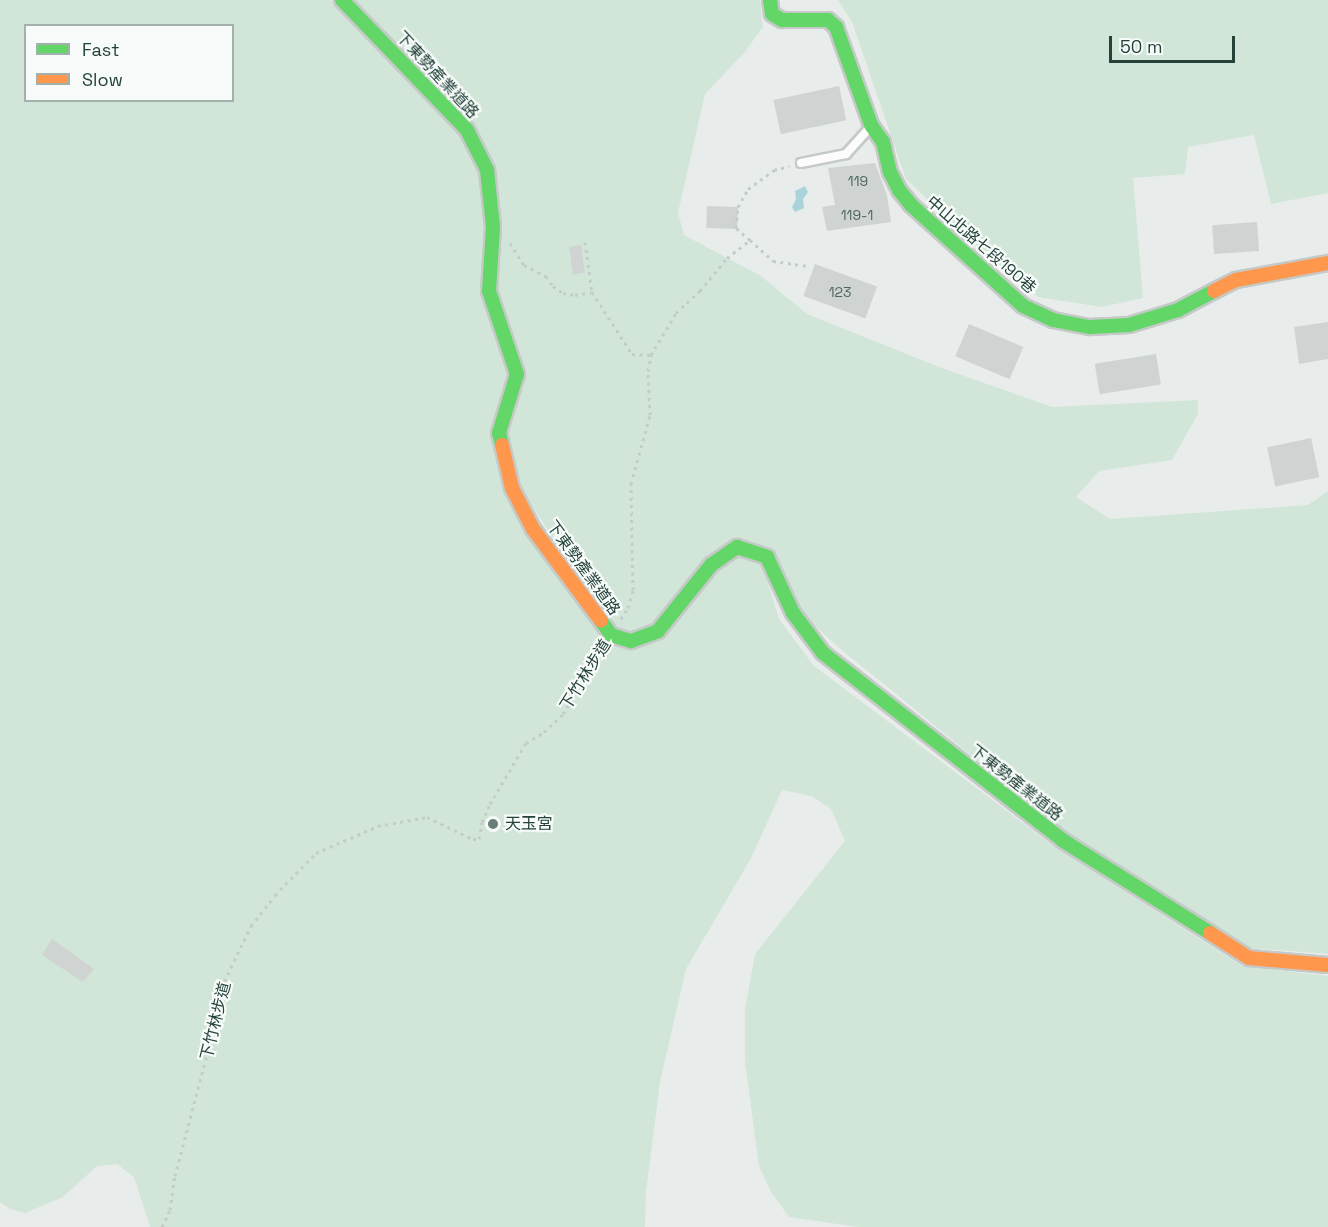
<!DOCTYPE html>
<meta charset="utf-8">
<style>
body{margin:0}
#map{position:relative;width:1328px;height:1227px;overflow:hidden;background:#e8edeb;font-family:"Space Grotesk","Noto Sans TC",sans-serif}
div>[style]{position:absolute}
.green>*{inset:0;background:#d1e6d8}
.water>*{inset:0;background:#a9d4db}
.building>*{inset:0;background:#cfd4d2;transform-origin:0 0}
.path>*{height:3px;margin-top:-1.5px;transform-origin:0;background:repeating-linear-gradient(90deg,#c3ccca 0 3px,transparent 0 7.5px)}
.roads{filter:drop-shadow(2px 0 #c5cac8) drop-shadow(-2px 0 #c5cac8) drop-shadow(0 2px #c5cac8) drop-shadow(0 -2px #c5cac8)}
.lane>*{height:8px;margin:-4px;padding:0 4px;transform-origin:4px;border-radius:4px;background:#fcfcfc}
.fast>*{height:14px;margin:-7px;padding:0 7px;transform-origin:7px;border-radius:7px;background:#63d668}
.slow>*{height:14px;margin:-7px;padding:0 7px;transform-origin:7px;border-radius:7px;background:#ff974d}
.dots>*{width:16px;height:16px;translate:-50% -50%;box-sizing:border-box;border:3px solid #f7fbf9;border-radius:50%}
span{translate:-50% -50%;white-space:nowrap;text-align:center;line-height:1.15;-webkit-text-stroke:4.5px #f7fbf9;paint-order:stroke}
.number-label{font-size:14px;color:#506761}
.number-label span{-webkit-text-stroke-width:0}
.street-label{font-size:16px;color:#24423a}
.poi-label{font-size:16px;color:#24423a}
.left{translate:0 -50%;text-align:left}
.legend{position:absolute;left:24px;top:24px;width:210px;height:78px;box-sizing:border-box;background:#f7fbf9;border:2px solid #a3b1ad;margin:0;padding:8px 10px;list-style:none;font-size:18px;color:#24423a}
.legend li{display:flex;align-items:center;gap:12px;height:30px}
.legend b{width:30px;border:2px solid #a3b1ad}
.scale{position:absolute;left:1109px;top:36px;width:126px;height:27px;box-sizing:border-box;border:3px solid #24423a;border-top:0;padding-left:8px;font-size:18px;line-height:21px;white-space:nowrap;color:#24423a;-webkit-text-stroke:4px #f7fbf9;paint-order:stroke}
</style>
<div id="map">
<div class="green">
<div style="clip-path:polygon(evenodd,0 0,332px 0,459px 132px,480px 173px,509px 374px,506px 488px,631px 646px,713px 570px,736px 553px,762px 562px,779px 619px,814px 666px,1051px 844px,1242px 966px,1328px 976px,1328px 1227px,858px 1227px,789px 1217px,771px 1192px,759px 1166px,745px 1062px,745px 1009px,755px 954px,845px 841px,831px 809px,812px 796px,782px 790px,750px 860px,686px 969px,660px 1082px,646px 1192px,645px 1227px,150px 1227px,134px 1177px,117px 1164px,97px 1166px,63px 1197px,25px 1213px,10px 1209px,0 1202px,0 0,26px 26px,232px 26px,232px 100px,26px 100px,26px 26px)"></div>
<div style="clip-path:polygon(349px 0,760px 0,763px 27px,744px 53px,705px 94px,678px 213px,684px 235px,761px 276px,807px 314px,939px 367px,1052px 407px,1198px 400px,1198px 414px,1172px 460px,1099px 471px,1076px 497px,1110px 519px,1308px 505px,1328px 491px,1328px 954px,1250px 948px,1068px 834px,837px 646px,798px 610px,770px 552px,737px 541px,656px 625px,629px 635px,611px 627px,518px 484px,507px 433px,524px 372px,495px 289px,495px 168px)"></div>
<div style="clip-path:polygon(838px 0,1328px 0,1328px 193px,1271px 204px,1254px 135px,1188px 147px,1185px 174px,1133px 178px,1143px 298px,1102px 307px,1038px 297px,988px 256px,906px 179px,852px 22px)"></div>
</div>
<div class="water">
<div style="clip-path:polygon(805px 186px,808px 192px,803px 199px,804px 208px,795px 212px,792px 207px,796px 199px,795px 191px)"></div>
</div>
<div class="building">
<div style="left:839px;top:86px;width:35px;height:67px;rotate:78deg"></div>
<div style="clip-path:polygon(875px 163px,887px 195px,891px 222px,827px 231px,822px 207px,835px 205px,828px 168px)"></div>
<div style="left:707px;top:206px;width:31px;height:22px;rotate:2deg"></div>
<div style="left:1257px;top:222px;width:29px;height:45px;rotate:86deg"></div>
<div style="left:581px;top:245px;width:28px;height:12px;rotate:82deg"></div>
<div style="left:815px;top:264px;width:66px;height:34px;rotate:20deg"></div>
<div style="clip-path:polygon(1328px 322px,1328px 359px,1299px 364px,1294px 327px)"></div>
<div style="left:969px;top:324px;width:59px;height:35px;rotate:23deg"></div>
<div style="left:1156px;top:354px;width:31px;height:62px;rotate:81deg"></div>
<div style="left:1311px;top:438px;width:40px;height:45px;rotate:78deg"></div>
<div style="clip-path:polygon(52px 939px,94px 969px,83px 982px,42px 955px)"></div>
</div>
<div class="path">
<div style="left:750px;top:240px;width:31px;rotate:42deg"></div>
<div style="left:773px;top:261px;width:37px;rotate:8deg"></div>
<div style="left:585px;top:242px;width:50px;rotate:82deg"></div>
<div style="left:510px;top:243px;width:26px;rotate:58deg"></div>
<div style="left:524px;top:265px;width:25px;rotate:27deg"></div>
<div style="left:546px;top:276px;width:12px;rotate:55deg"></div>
<div style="left:553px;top:286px;width:12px;rotate:35deg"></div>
<div style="left:563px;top:293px;width:12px;rotate:9deg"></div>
<div style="left:575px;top:295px;width:17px;rotate:-10deg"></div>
<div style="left:592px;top:292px;width:74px;rotate:57.2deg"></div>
<div style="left:632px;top:354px;width:18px;rotate:3deg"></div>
<div style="left:621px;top:619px;width:13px;rotate:-58deg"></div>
<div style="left:628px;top:608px;width:19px;rotate:-74deg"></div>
<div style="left:633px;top:590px;width:106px;rotate:-91.1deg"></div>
<div style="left:631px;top:484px;width:72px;rotate:-74.6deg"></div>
<div style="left:650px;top:415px;width:44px;rotate:-92.6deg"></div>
<div style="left:648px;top:371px;width:16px;rotate:-79deg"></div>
<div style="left:651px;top:355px;width:49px;rotate:-59.2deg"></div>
<div style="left:676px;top:313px;width:33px;rotate:-43deg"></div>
<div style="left:700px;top:291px;width:43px;rotate:-50.7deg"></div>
<div style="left:727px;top:258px;width:29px;rotate:-38deg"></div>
<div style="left:750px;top:240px;width:18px;rotate:-139deg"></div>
<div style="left:736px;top:228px;width:21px;rotate:-85deg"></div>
<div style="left:738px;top:207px;width:21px;rotate:-61deg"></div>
<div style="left:748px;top:189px;width:32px;rotate:-36deg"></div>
<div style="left:774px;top:170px;width:16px;rotate:-14deg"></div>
<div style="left:162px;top:1227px;width:19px;rotate:-65deg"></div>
<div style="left:170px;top:1210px;width:34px;rotate:-82deg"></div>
<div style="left:175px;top:1176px;width:138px;rotate:-75.3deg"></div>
<div style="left:210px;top:1043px;width:56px;rotate:-78.7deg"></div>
<div style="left:221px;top:988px;width:69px;rotate:-64.2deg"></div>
<div style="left:251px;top:926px;width:39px;rotate:-52deg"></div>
<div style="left:275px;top:895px;width:59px;rotate:-45.7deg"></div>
<div style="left:316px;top:853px;width:68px;rotate:-23.5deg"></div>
<div style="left:378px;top:826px;width:50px;rotate:-10.4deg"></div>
<div style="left:427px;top:817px;width:51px;rotate:25.6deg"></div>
<div style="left:473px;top:839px;width:6px"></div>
<div style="left:479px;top:839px;width:17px;rotate:-80deg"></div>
<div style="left:482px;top:822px;width:20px;rotate:-66deg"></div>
<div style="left:490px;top:804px;width:71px;rotate:-59.5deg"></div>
<div style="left:526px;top:743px;width:21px;rotate:-31deg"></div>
<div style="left:544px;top:732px;width:26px;rotate:-43deg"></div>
<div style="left:563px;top:714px;width:74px;rotate:-59.3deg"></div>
</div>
<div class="roads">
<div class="lane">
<div style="left:801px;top:163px;width:46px;rotate:-11.3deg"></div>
<div style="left:846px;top:154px;width:36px;rotate:-48deg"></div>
</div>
<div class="fast">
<div style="left:342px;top:0;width:180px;rotate:46.1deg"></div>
<div style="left:467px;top:130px;width:45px;rotate:63.4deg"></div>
<div style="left:487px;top:170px;width:57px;rotate:84deg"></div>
<div style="left:493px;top:227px;width:64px;rotate:93.6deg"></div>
<div style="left:489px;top:291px;width:88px;rotate:71.4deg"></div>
<div style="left:517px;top:374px;width:62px;rotate:107deg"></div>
<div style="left:499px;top:433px;width:12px;rotate:76deg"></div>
<div style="left:770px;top:0;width:14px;rotate:82deg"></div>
<div style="left:772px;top:14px;width:12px;rotate:31deg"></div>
<div style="left:782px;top:20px;width:46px"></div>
<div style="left:828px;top:20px;width:11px;rotate:41deg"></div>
<div style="left:836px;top:27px;width:104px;rotate:70.3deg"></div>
<div style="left:871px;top:125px;width:21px;rotate:55deg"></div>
<div style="left:883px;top:142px;width:31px;rotate:77deg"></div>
<div style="left:890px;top:172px;width:20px;rotate:63deg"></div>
<div style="left:899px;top:190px;width:19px;rotate:51deg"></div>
<div style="left:911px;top:205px;width:151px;rotate:42deg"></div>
<div style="left:1023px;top:306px;width:33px;rotate:25deg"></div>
<div style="left:1053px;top:320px;width:38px;rotate:11deg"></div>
<div style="left:1090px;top:327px;width:39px;rotate:-3deg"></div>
<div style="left:1129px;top:325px;width:51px;rotate:-17deg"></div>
<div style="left:1178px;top:310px;width:41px;rotate:-27.8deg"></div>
<div style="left:601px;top:621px;width:17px;rotate:54deg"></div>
<div style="left:611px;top:635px;width:21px;rotate:17deg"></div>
<div style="left:631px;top:641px;width:29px;rotate:-20deg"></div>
<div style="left:658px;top:631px;width:85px;rotate:-51.2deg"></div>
<div style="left:711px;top:565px;width:32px;rotate:-35deg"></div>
<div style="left:737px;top:547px;width:32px;rotate:18deg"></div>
<div style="left:767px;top:557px;width:62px;rotate:65.1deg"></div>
<div style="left:793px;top:613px;width:50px;rotate:53.1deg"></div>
<div style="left:823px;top:653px;width:303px;rotate:38deg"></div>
<div style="left:1062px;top:840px;width:175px;rotate:32.1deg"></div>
</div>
<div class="slow">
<div style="left:1214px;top:291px;width:25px;rotate:-27deg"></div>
<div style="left:1236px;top:280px;width:94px;rotate:-10.5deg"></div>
<div style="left:502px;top:445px;width:44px;rotate:76.9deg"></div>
<div style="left:512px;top:488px;width:46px;rotate:62.9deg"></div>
<div style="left:533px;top:529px;width:114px;rotate:53.5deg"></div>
<div style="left:1210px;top:933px;width:46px;rotate:32.7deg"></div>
<div style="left:1249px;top:958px;width:79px;rotate:5.1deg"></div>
</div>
</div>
<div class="dots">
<div style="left:493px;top:824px;background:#697e78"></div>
</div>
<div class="number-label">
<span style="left:858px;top:181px">119</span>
<span style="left:857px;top:215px">119-1</span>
<span style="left:840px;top:292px">123</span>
</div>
<div class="street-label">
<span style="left:437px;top:75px;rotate:47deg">下東勢產業道路</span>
<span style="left:981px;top:245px;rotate:41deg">中山北路七段190巷</span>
<span style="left:583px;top:568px;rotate:54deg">下東勢產業道路</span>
<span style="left:586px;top:675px;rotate:-58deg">下竹林步道</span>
<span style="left:1016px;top:783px;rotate:38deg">下東勢產業道路</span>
<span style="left:216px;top:1021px;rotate:-76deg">下竹林步道</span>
</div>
<div class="poi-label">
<span class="left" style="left:505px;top:824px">天玉宮</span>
</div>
<ul class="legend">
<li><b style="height:8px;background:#63d668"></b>Fast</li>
<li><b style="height:8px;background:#ff974d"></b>Slow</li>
</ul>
<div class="scale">50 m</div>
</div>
